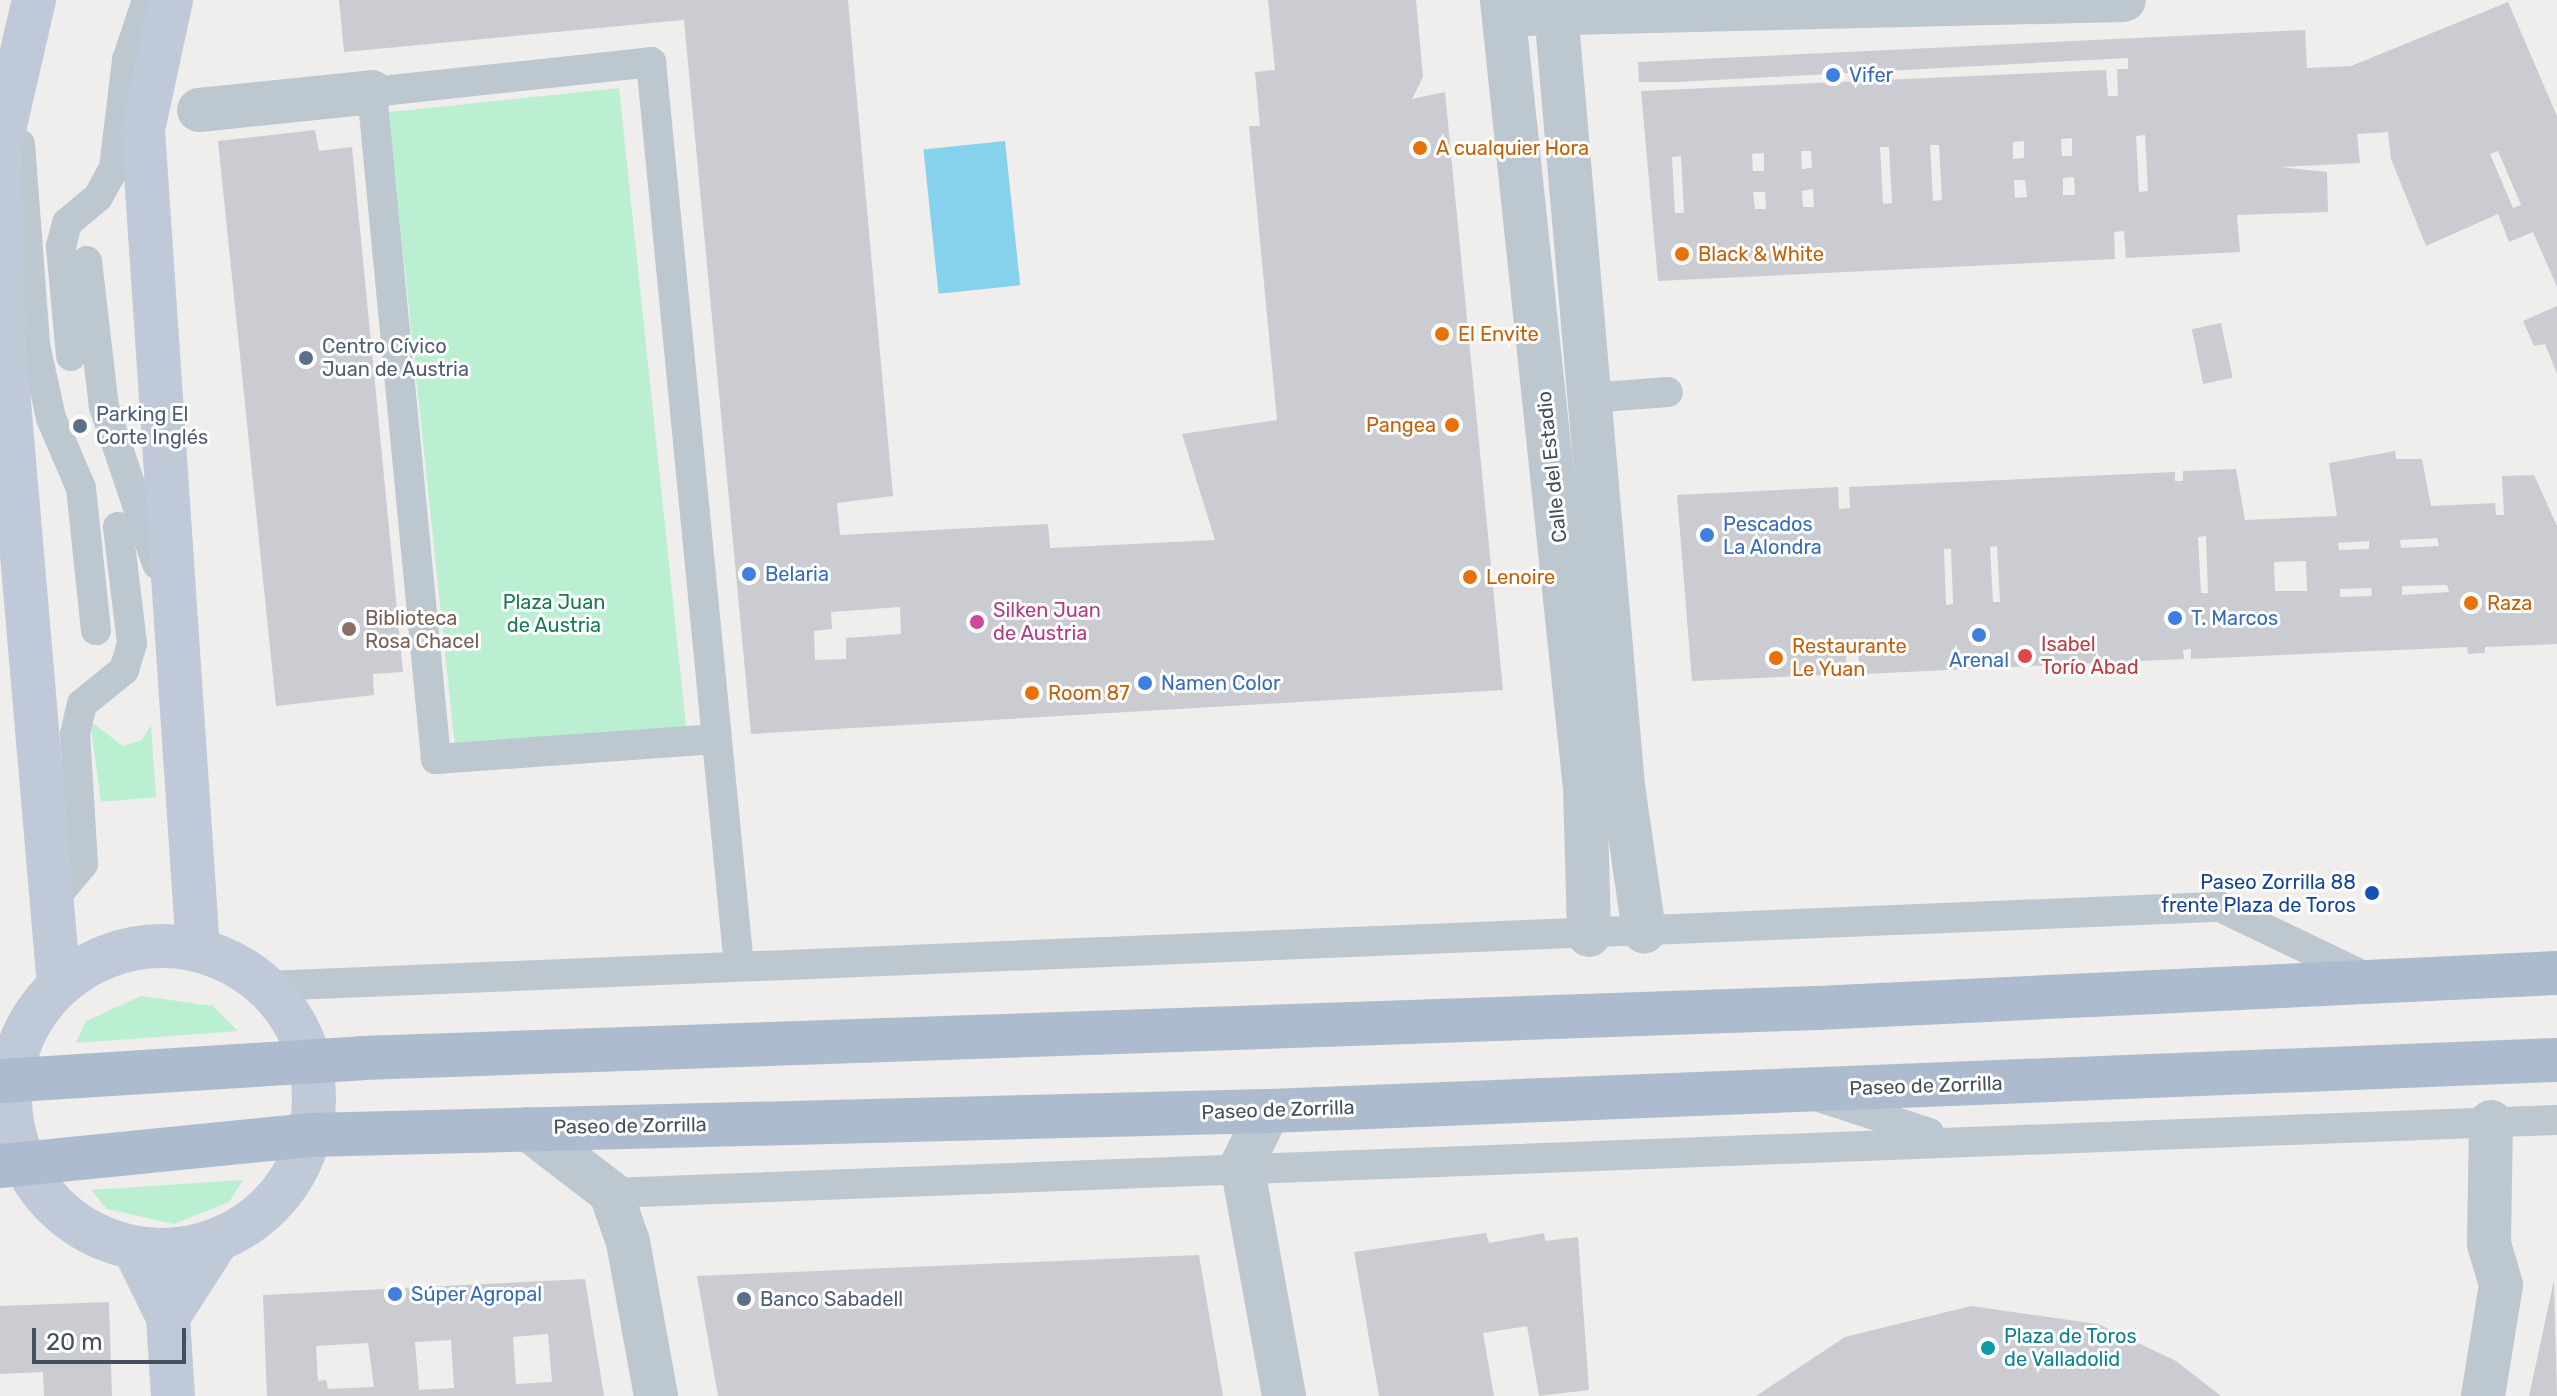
<!DOCTYPE html>
<meta charset="utf-8">
<style>
body{margin:0}
#map{position:relative;width:2557px;height:1396px;overflow:hidden;background:#f0eded;font-family:Rubik,sans-serif}
div>[style]{position:absolute}
.green>*{inset:0;background:#baefd1;transform-origin:0 0}
.water>*{inset:0;background:#86d2ec;transform-origin:0 0}
.building>*{inset:0;background:#caccd2;transform-origin:0 0}
.lane>*{height:30px;margin:-15px;padding:0 15px;transform-origin:15px;border-radius:15px;background:#bdc7d0}
.street>*{height:44px;margin:-22px;padding:0 22px;transform-origin:22px;border-radius:22px;background:#bdc7d0}
.secondary>*{height:44px;margin:-22px;padding:0 22px;transform-origin:22px;border-radius:22px;background:#bfc9d7}
.secondary>.ring{margin:-22px;padding:0;box-sizing:content-box;background:none;border:44px solid #bfc9d7;border-radius:50%}
.primary>*{height:44px;margin:-22px;padding:0 22px;transform-origin:22px;border-radius:22px;background:#acbbcd}
.dots>*{width:22px;height:22px;translate:-50% -50%;box-sizing:border-box;border:4px solid #fff;border-radius:50%}
span{translate:-50% -50%;white-space:nowrap;text-align:center;line-height:1.15;-webkit-text-stroke:6px #fff;paint-order:stroke}
.shop-label{font-size:20px;color:#366cbe}
.left{translate:0 -50%;text-align:left}
.food-label{font-size:20px;color:#c56008}
.right{translate:-100% -50%;text-align:right}
.service-label{font-size:20px;color:#4e5e75}
.street-label{font-size:20px;color:#454f5b}
.park-label{font-size:20px;color:#167c4e}
.hotel-label{font-size:20px;color:#b23c85}
.education-label{font-size:20px;color:#785e54}
.health-label{font-size:20px;color:#be3a42}
.transit-label{font-size:20px;color:#164399}
.culture-label{font-size:20px;color:#0d838f}
.scale{position:absolute;left:32px;top:1328px;width:154px;height:36px;box-sizing:border-box;border:4px solid #454f5b;border-top:0;padding-left:10px;font-size:24px;line-height:28px;white-space:nowrap;color:#454f5b;-webkit-text-stroke:6px #fff;paint-order:stroke}
</style>
<div id="map">
<div class="green">
<div style="left:619px;top:88px;width:649px;height:232px;rotate:84deg"></div>
<div style="clip-path:polygon(90px 721px,123px 746px,142px 740px,151px 725px,156px 797px,101px 802px)"></div>
<div style="clip-path:polygon(141px 996px,213px 1006px,238px 1031px,76px 1043px,86px 1021px)"></div>
<div style="clip-path:polygon(243px 1180px,229px 1202px,174px 1224px,107px 1209px,91px 1190px)"></div>
</div>
<div class="water">
<div style="left:1005px;top:141px;width:145px;height:82px;rotate:84deg"></div>
</div>
<div class="building">
<div style="clip-path:polygon(evenodd,339px 0,848px 0,893px 496px,837px 503px,840px 535px,1048px 524px,1050px 548px,1215px 540px,1182px 434px,1277px 420px,1249px 126px,1260px 126px,1255px 72px,1275px 70px,1268px 0,1416px 0,1423px 77px,1412px 99px,1445px 92px,1503px 690px,751px 734px,684px 20px,344px 52px,339px 0,900px 607px,901px 634px,846px 638px,846px 659px,815px 660px,814px 631px,832px 629px,831px 612px,900px 607px)"></div>
<div style="clip-path:polygon(evenodd,2508px 2px,2557px 116px,2557px 287px,2533px 232px,2509px 242px,2498px 214px,2426px 246px,2391px 159px,2388px 132px,2357px 134px,2360px 163px,2280px 167px,2327px 172px,2328px 212px,2237px 215px,2240px 252px,2126px 258px,2124px 231px,2114px 232px,2115px 259px,1658px 281px,1641px 91px,2106px 70px,2108px 96px,2118px 96px,2117px 69px,2128px 69px,2128px 58px,1677px 82px,1639px 82px,1638px 62px,2305px 30px,2307px 68px,2351px 66px,2508px 2px,2145px 135px,2148px 191px,2139px 192px,2136px 136px,2145px 135px,2508px 2px,2072px 138px,2072px 156px,2062px 156px,2061px 139px,2072px 138px,2508px 2px,2024px 141px,2024px 158px,2013px 159px,2013px 142px,2024px 141px,2508px 2px,1930px 145px,1939px 145px,1942px 200px,1933px 201px,1930px 145px,2508px 2px,1880px 147px,1889px 147px,1892px 203px,1883px 204px,1880px 147px,2508px 2px,1801px 151px,1811px 151px,1812px 168px,1802px 169px,1801px 151px,2508px 2px,2498px 151px,2521px 205px,2513px 208px,2490px 154px,2498px 151px,2508px 2px,1764px 153px,1764px 171px,1753px 171px,1752px 154px,1764px 153px,2508px 2px,1681px 156px,1684px 213px,1675px 213px,1672px 157px,1681px 156px,2508px 2px,2074px 177px,2075px 195px,2063px 195px,2063px 178px,2074px 177px,2508px 2px,2014px 180px,2025px 180px,2027px 197px,2015px 198px,2014px 180px,2508px 2px,1813px 189px,1814px 207px,1803px 207px,1802px 191px,1813px 189px,2508px 2px,1753px 192px,1765px 192px,1766px 209px,1755px 209px,1753px 192px)"></div>
<div style="clip-path:polygon(315px 130px,319px 151px,352px 147px,403px 672px,373px 674px,374px 695px,276px 706px,218px 141px)"></div>
<div style="clip-path:polygon(2557px 306px,2557px 374px,2545px 344px,2534px 346px,2523px 321px)"></div>
<div style="left:2221px;top:323px;width:56px;height:30px;rotate:78deg"></div>
<div style="clip-path:polygon(evenodd,2395px 451px,2396px 459px,2422px 459px,2431px 506px,2495px 503px,2496px 515px,2504px 515px,2502px 476px,2534px 475px,2557px 526px,2557px 644px,2485px 647px,2485px 653px,2468px 654px,2467px 647px,2191px 659px,2191px 649px,2183px 650px,2184px 659px,1862px 674px,1857px 652px,1846px 653px,1847px 674px,1692px 681px,1677px 495px,1838px 487px,1839px 509px,1850px 508px,1849px 487px,2175px 472px,2175px 481px,2183px 481px,2183px 471px,2236px 469px,2245px 520px,2337px 516px,2329px 463px,2395px 451px,2206px 536px,2208px 593px,2201px 593px,2198px 537px,2206px 536px,2395px 451px,2437px 538px,2439px 546px,2401px 548px,2400px 540px,2437px 538px,2395px 451px,2369px 541px,2369px 549px,2339px 550px,2338px 543px,2369px 541px,2395px 451px,1997px 546px,2000px 602px,1993px 602px,1990px 547px,1997px 546px,2395px 451px,1944px 549px,1951px 549px,1953px 604px,1946px 605px,1944px 549px,2395px 451px,2306px 561px,2307px 591px,2275px 591px,2274px 562px,2306px 561px,2395px 451px,2447px 585px,2449px 592px,2402px 595px,2402px 586px,2447px 585px,2395px 451px,2371px 588px,2372px 596px,2340px 597px,2340px 589px,2371px 588px)"></div>
<div style="clip-path:polygon(1486px 1233px,1489px 1243px,1544px 1233px,1545px 1241px,1578px 1237px,1589px 1390px,1539px 1396px,1527px 1326px,1483px 1333px,1494px 1396px,1379px 1396px,1354px 1252px)"></div>
<div style="clip-path:polygon(1199px 1255px,1223px 1396px,718px 1396px,697px 1276px)"></div>
<div style="clip-path:polygon(evenodd,585px 1279px,604px 1396px,267px 1396px,263px 1295px,585px 1279px,548px 1334px,552px 1382px,516px 1384px,513px 1337px,548px 1334px,585px 1279px,451px 1340px,454px 1388px,419px 1390px,415px 1342px,451px 1340px,585px 1279px,368px 1343px,374px 1387px,328px 1389px,326px 1380px,318px 1381px,316px 1346px,368px 1343px)"></div>
<div style="clip-path:polygon(2554px 1280px,2557px 1396px,2529px 1396px,2545px 1322px)"></div>
<div style="clip-path:polygon(109px 1302px,112px 1396px,44px 1396px,43px 1372px,0 1374px,0 1306px)"></div>
<div style="clip-path:polygon(1971px 1306px,2098px 1324px,2176px 1361px,2221px 1396px,1756px 1396px,1845px 1337px)"></div>
</div>
<div class="lane">
<div style="left:20px;top:144px;width:202px;rotate:85.7deg"></div>
<div style="left:35px;top:345px;width:75px;rotate:77.6deg"></div>
<div style="left:51px;top:418px;width:76px;rotate:66.8deg"></div>
<div style="left:81px;top:488px;width:143px;rotate:84deg"></div>
<div style="left:87px;top:261px;width:147px;rotate:83.4deg"></div>
<div style="left:104px;top:407px;width:166px;rotate:71.3deg"></div>
<div style="left:71px;top:356px;width:110px;rotate:-95.2deg"></div>
<div style="left:61px;top:246px;width:24px;rotate:-75deg"></div>
<div style="left:67px;top:223px;width:40px;rotate:-40deg"></div>
<div style="left:98px;top:197px;width:33px;rotate:-61deg"></div>
<div style="left:114px;top:168px;width:109px;rotate:-83.1deg"></div>
<div style="left:127px;top:60px;width:63px;rotate:-71.6deg"></div>
<div style="left:1589px;top:398px;width:79px;rotate:-4.3deg"></div>
<div style="left:716px;top:739px;width:281px;rotate:175.9deg"></div>
<div style="left:436px;top:759px;width:670px;rotate:-95.48deg"></div>
<div style="left:372px;top:92px;width:281px;rotate:-6.1deg"></div>
<div style="left:651px;top:62px;width:908px;rotate:84.44deg"></div>
<div style="left:52px;top:901px;width:48px;rotate:-50deg"></div>
<div style="left:83px;top:864px;width:130px;rotate:-93.5deg"></div>
<div style="left:75px;top:734px;width:31px;rotate:-77deg"></div>
<div style="left:82px;top:704px;width:54px;rotate:-39deg"></div>
<div style="left:124px;top:670px;width:28px;rotate:-73deg"></div>
<div style="left:132px;top:643px;width:117px;rotate:-96.9deg"></div>
<div style="left:266px;top:986px;width:1956px;rotate:-2.32deg"></div>
<div style="left:2220px;top:907px;width:166px;rotate:25.6deg"></div>
<div style="left:1819px;top:1097px;width:116px;rotate:18.1deg"></div>
<div style="left:611px;top:1193px;width:1947px;rotate:-2.15deg"></div>
</div>
<div class="street">
<div style="left:1502px;top:0;width:792px;rotate:83.99deg"></div>
<div style="left:1585px;top:788px;width:147px;rotate:88.4deg"></div>
<div style="left:1555px;top:0;width:789px;rotate:85.06deg"></div>
<div style="left:1623px;top:786px;width:147px;rotate:81.8deg"></div>
<div style="left:1525px;top:14px;width:599px;rotate:-1.34deg"></div>
<div style="left:199px;top:110px;width:174px;rotate:-5.9deg"></div>
<div style="left:1268px;top:1111px;width:60px;rotate:115.7deg"></div>
<div style="left:1242px;top:1165px;width:235px;rotate:79.7deg"></div>
<div style="left:528px;top:1129px;width:105px;rotate:37.6deg"></div>
<div style="left:611px;top:1193px;width:52px;rotate:70.9deg"></div>
<div style="left:628px;top:1242px;width:157px;rotate:79.7deg"></div>
<div style="left:2483px;top:1396px;width:112px;rotate:-80.8deg"></div>
<div style="left:2501px;top:1285px;width:43px;rotate:-106.3deg"></div>
<div style="left:2489px;top:1244px;width:122px;rotate:-89.1deg"></div>
</div>
<div class="secondary">
<div style="left:171px;top:0;width:133px;rotate:102.2deg"></div>
<div style="left:143px;top:130px;width:822px;rotate:86.16deg"></div>
<div style="left:0;top:147px;width:151px;rotate:-77deg"></div>
<div style="left:0;top:152px;width:192px;rotate:88.8deg"></div>
<div style="left:4px;top:344px;width:643px;rotate:85.1deg"></div>
<div class="ring" style="left:10px;top:946px;width:260px;height:260px"></div>
<div style="left:134px;top:1248px;width:77px;rotate:63.8deg"></div>
<div style="left:168px;top:1317px;width:79px;rotate:86.4deg"></div>
<div style="left:168px;top:1317px;width:90px;rotate:-57.2deg"></div>
</div>
<div class="primary">
<div style="left:0;top:1081px;width:363px;rotate:-3.6deg"></div>
<div style="left:362px;top:1058px;width:1456px;rotate:-1.97deg"></div>
<div style="left:1817px;top:1008px;width:741px;rotate:-2.71deg"></div>
<div style="left:0;top:1166px;width:312px;rotate:-5.7deg"></div>
<div style="left:310px;top:1135px;width:958px;rotate:-1.44deg"></div>
<div style="left:1268px;top:1111px;width:1290px;rotate:-2.27deg"></div>
</div>
<div class="dots">
<div style="left:1833px;top:75px;background:#3f7fe0"></div>
<div style="left:1420px;top:148px;background:#e8710a"></div>
<div style="left:1682px;top:254px;background:#e8710a"></div>
<div style="left:1442px;top:334px;background:#e8710a"></div>
<div style="left:306px;top:358px;background:#5c6f8a"></div>
<div style="left:1452px;top:425px;background:#e8710a"></div>
<div style="left:80px;top:426px;background:#5c6f8a"></div>
<div style="left:1707px;top:535px;background:#3f7fe0"></div>
<div style="left:749px;top:574px;background:#3f7fe0"></div>
<div style="left:1470px;top:577px;background:#e8710a"></div>
<div style="left:2471px;top:603px;background:#e8710a"></div>
<div style="left:2175px;top:618px;background:#3f7fe0"></div>
<div style="left:977px;top:622px;background:#d1479c"></div>
<div style="left:349px;top:629px;background:#8d6e63"></div>
<div style="left:1979px;top:635px;background:#3f7fe0"></div>
<div style="left:2025px;top:656px;background:#e0444e"></div>
<div style="left:1776px;top:658px;background:#e8710a"></div>
<div style="left:1145px;top:683px;background:#3f7fe0"></div>
<div style="left:1032px;top:693px;background:#e8710a"></div>
<div style="left:2372px;top:893px;background:#1a4fb4"></div>
<div style="left:395px;top:1294px;background:#3f7fe0"></div>
<div style="left:744px;top:1299px;background:#5c6f8a"></div>
<div style="left:1988px;top:1348px;background:#0f9aa8"></div>
</div>
<div class="shop-label">
<span class="left" style="left:1849px;top:75px">Vifer</span>
<span class="left" style="left:1723px;top:536px">Pescados<br>La Alondra</span>
<span class="left" style="left:765px;top:574px">Belaria</span>
<span class="left" style="left:2191px;top:618px">T. Marcos</span>
<span style="left:1979px;top:660px">Arenal</span>
<span class="left" style="left:1161px;top:683px">Namen Color</span>
<span class="left" style="left:411px;top:1294px">Súper Agropal</span>
</div>
<div class="food-label">
<span class="left" style="left:1436px;top:148px">A cualquier Hora</span>
<span class="left" style="left:1698px;top:254px">Black &amp; White</span>
<span class="left" style="left:1458px;top:334px">El Envite</span>
<span class="right" style="left:1436px;top:425px">Pangea</span>
<span class="left" style="left:1486px;top:577px">Lenoire</span>
<span class="left" style="left:2487px;top:603px">Raza</span>
<span class="left" style="left:1792px;top:658px">Restaurante<br>Le Yuan</span>
<span class="left" style="left:1048px;top:693px">Room 87</span>
</div>
<div class="service-label">
<span class="left" style="left:322px;top:358px">Centro Cívico<br>Juan de Austria</span>
<span class="left" style="left:96px;top:426px">Parking El<br>Corte Inglés</span>
<span class="left" style="left:760px;top:1299px">Banco Sabadell</span>
</div>
<div class="street-label">
<span style="left:1552px;top:467px;rotate:-96deg">Calle del Estadio</span>
<span style="left:1926px;top:1086px;rotate:-2deg">Paseo de Zorrilla</span>
<span style="left:1278px;top:1110px;rotate:-2deg">Paseo de Zorrilla</span>
<span style="left:630px;top:1126px;rotate:-1deg">Paseo de Zorrilla</span>
</div>
<div class="park-label">
<span style="left:554px;top:614px">Plaza Juan<br>de Austria</span>
</div>
<div class="hotel-label">
<span class="left" style="left:993px;top:622px">Silken Juan<br>de Austria</span>
</div>
<div class="education-label">
<span class="left" style="left:365px;top:630px">Biblioteca<br>Rosa Chacel</span>
</div>
<div class="health-label">
<span class="left" style="left:2041px;top:656px">Isabel<br>Torío Abad</span>
</div>
<div class="transit-label">
<span class="right" style="left:2356px;top:894px">Paseo Zorrilla 88<br>frente Plaza de Toros</span>
</div>
<div class="culture-label">
<span class="left" style="left:2004px;top:1348px">Plaza de Toros<br>de Valladolid</span>
</div>
<div class="scale">20 m</div>
</div>
